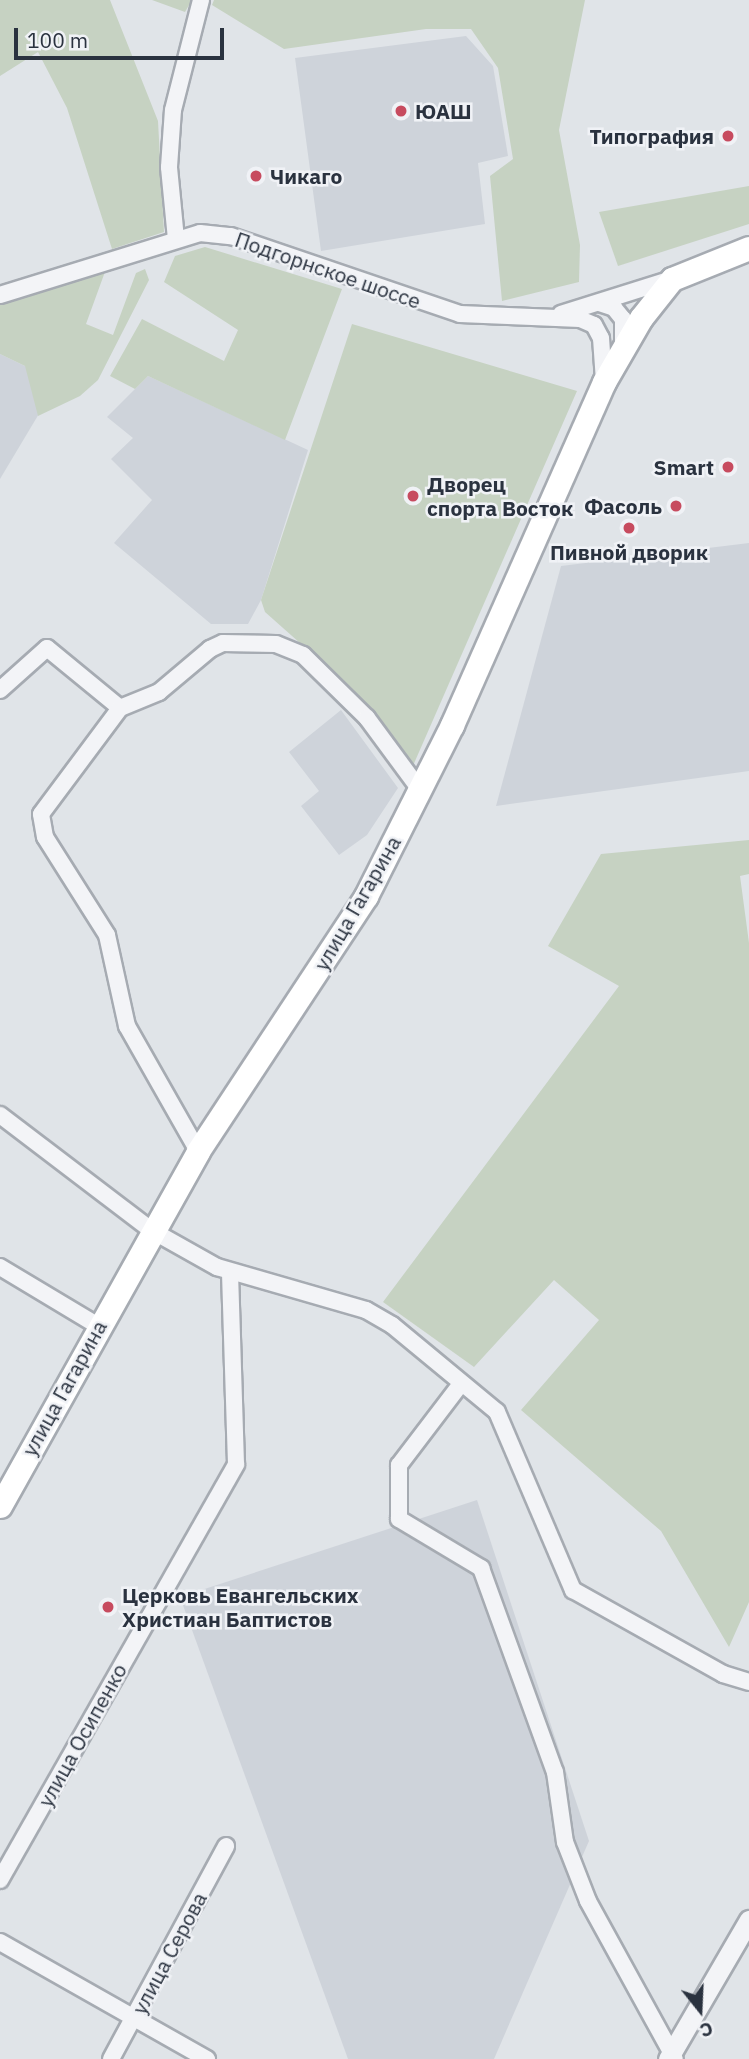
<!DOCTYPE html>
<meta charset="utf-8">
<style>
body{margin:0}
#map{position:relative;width:749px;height:2059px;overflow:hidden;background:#e0e4e8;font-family:"IBM Plex Sans",sans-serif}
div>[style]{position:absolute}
.built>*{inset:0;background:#ced3da}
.green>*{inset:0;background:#c6d2c2}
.roads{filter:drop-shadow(2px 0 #a6abb2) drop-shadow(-2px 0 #a6abb2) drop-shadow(0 2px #a6abb2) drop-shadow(0 -2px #a6abb2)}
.minor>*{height:16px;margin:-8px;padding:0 8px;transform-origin:8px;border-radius:8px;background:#f3f4f7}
.tertiary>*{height:19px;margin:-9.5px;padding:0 9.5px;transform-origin:9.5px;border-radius:9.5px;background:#f3f4f7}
.secondary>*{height:23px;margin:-11.5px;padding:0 11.5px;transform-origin:11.5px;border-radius:11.5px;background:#fff}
.dots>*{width:19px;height:19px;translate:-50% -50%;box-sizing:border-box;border:4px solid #f0f2f6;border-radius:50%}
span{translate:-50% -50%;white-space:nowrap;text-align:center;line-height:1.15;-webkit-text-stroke:5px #f0f2f6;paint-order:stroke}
.poi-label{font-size:21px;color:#2a323f;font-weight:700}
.left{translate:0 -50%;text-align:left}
.right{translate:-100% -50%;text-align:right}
.street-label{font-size:21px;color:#2a323f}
.north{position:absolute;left:665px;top:1975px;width:70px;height:70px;-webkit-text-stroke:5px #f0f2f6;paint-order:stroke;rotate:162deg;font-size:19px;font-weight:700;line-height:28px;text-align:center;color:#2a323f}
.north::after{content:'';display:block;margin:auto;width:24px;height:32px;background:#2a323f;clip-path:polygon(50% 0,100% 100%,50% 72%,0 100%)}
.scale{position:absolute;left:14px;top:28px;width:210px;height:32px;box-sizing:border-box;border:4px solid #2a323f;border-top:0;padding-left:9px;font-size:21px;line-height:24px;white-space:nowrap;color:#2a323f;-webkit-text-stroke:5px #f0f2f6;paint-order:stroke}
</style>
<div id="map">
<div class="built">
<div style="clip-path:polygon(466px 36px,493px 66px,508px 156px,478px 163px,485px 224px,321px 251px,295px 58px)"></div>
<div style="clip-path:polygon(0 354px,58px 382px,0 479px)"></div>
<div style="clip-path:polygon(148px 376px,308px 450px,261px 600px,248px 624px,211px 624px,114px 543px,152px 500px,111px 459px,133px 438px,107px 417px)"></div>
<div style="clip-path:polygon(749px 543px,749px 771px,496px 806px,561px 566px)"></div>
<div style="clip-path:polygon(341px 710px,398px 788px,367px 835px,339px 855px,301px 806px,319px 791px,289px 752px)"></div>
<div style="clip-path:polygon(477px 1500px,589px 1841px,494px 2059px,348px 2059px,180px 1597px)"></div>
</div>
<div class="green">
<div style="clip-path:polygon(0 0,110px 0,158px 121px,164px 232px,112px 249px,67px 108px,38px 52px,0 76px)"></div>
<div style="clip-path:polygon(152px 0,192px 0,185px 12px)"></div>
<div style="clip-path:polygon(214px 0,585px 0,559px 130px,580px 245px,579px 282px,502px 301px,490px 176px,513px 159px,498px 68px,471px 29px,426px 29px,284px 49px,212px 5px)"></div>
<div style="clip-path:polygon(749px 186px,749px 224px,618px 266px,599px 212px)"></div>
<div style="clip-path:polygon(205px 247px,342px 289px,285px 440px,148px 376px,135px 389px,110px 376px,142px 319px,224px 361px,238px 330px,164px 282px,175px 256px)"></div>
<div style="clip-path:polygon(106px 269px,86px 324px,113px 335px,136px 273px,145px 269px,149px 280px,98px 380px,80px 396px,38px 416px,25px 366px,0 354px,0 303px)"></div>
<div style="clip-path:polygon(352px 324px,577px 391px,412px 768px,345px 683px,265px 612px,261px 600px)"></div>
<div style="clip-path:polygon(749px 840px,749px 874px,740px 876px,749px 943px,749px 1602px,729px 1647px,661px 1531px,521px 1410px,599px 1320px,554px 1280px,474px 1367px,383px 1302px,619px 986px,548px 946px,601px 854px)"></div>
</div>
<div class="roads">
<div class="minor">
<div style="left:176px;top:239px;width:72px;rotate:-95.6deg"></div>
<div style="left:169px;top:167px;width:57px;rotate:-86deg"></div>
<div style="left:173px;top:110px;width:114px;rotate:-75.7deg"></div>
<div style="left:0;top:295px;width:209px;rotate:-17.2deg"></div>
<div style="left:200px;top:233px;width:31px;rotate:6deg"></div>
<div style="left:231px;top:236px;width:242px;rotate:18.8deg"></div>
<div style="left:460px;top:314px;width:120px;rotate:2.4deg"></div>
<div style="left:580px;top:319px;width:15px;rotate:23deg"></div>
<div style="left:594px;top:325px;width:15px;rotate:62deg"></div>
<div style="left:601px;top:338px;width:39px;rotate:86deg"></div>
<div style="left:599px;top:303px;width:16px;rotate:18deg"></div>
<div style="left:614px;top:308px;width:14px;rotate:51deg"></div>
<div style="left:623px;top:319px;width:27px;rotate:90deg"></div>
<div style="left:561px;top:314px;width:116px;rotate:-17.5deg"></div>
<div style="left:0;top:690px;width:63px;rotate:-41.8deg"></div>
<div style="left:47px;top:648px;width:94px;rotate:39.4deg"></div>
<div style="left:0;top:1115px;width:190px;rotate:37.3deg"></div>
<div style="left:151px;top:1230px;width:76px;rotate:29.3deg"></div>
<div style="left:217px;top:1267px;width:155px;rotate:16.1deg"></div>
<div style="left:366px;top:1310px;width:30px;rotate:30deg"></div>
<div style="left:392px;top:1325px;width:136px;rotate:39.6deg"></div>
<div style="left:497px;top:1412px;width:194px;rotate:66.9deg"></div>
<div style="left:573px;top:1590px;width:172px;rotate:29.2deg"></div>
<div style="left:723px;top:1674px;width:27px;rotate:17deg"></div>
<div style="left:198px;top:1151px;width:144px;rotate:-119.6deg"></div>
<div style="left:127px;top:1026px;width:93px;rotate:-102.4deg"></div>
<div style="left:107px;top:935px;width:116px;rotate:-122.3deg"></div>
<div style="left:45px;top:837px;width:23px;rotate:-100deg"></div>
<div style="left:41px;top:814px;width:132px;rotate:-53.3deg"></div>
<div style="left:120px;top:708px;width:42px;rotate:-22.3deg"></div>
<div style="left:159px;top:692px;width:67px;rotate:-40.1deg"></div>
<div style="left:210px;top:649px;width:14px;rotate:-25deg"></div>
<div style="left:223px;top:643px;width:53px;rotate:1.1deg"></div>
<div style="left:276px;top:644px;width:29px;rotate:22deg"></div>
<div style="left:303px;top:655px;width:90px;rotate:44.5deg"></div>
<div style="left:367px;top:718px;width:89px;rotate:53.6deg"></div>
<div style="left:0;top:1267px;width:114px;rotate:31deg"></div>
<div style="left:460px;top:1385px;width:101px;rotate:127.3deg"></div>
<div style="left:399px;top:1465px;width:54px;rotate:90deg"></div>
<div style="left:399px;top:1519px;width:96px;rotate:30.9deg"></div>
<div style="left:481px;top:1568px;width:217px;rotate:70.1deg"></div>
<div style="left:555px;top:1772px;width:71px;rotate:81.9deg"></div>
<div style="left:565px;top:1842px;width:63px;rotate:68.7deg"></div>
<div style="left:588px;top:1901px;width:180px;rotate:61.2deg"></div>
<div style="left:0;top:1880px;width:478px;rotate:-60.4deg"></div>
<div style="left:236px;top:1464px;width:191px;rotate:-91.8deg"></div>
<div style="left:0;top:1942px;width:238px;rotate:29.5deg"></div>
<div style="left:111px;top:2059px;width:242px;rotate:-61.6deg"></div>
</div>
<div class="tertiary">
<div style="left:668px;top:2059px;width:161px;rotate:-59.8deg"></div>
</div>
<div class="secondary">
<div style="left:0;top:1506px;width:406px;rotate:-60.8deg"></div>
<div style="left:198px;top:1151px;width:305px;rotate:-56.6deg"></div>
<div style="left:366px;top:896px;width:191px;rotate:-63.3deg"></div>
<div style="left:452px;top:725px;width:375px;rotate:-66.1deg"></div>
<div style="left:604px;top:382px;width:74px;rotate:-60deg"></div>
<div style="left:641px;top:318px;width:50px;rotate:-51.5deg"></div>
<div style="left:672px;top:279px;width:83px;rotate:-21.9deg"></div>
</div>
</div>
<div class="dots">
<div style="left:401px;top:111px;background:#c74b5f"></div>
<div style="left:728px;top:136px;background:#c74b5f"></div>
<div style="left:256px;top:176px;background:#c74b5f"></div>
<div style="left:728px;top:467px;background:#c74b5f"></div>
<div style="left:413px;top:496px;background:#c74b5f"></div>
<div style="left:676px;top:506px;background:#c74b5f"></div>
<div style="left:629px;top:528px;background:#c74b5f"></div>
<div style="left:108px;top:1607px;background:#c74b5f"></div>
</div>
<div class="poi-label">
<span class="left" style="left:415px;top:111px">ЮАШ</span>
<span class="right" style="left:714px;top:136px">Типография</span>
<span class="left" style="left:270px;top:176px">Чикаго</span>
<span class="right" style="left:714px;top:467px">Smart</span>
<span class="left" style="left:427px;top:496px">Дворец<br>спорта Восток</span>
<span class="right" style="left:662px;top:506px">Фасоль</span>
<span style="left:629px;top:552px">Пивной дворик</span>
<span class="left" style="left:122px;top:1607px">Церковь Евангельских<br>Христиан Баптистов</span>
</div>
<div class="street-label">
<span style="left:328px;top:270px;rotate:19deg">Подгорнское шоссе</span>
<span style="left:357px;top:903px;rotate:-60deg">улица Гагарина</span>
<span style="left:64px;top:1388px;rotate:-61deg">улица Гагарина</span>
<span style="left:82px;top:1735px;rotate:-61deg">улица Осипенко</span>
<span style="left:169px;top:1953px;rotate:-62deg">улица Серова</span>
</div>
<div class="north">С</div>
<div class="scale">100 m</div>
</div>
